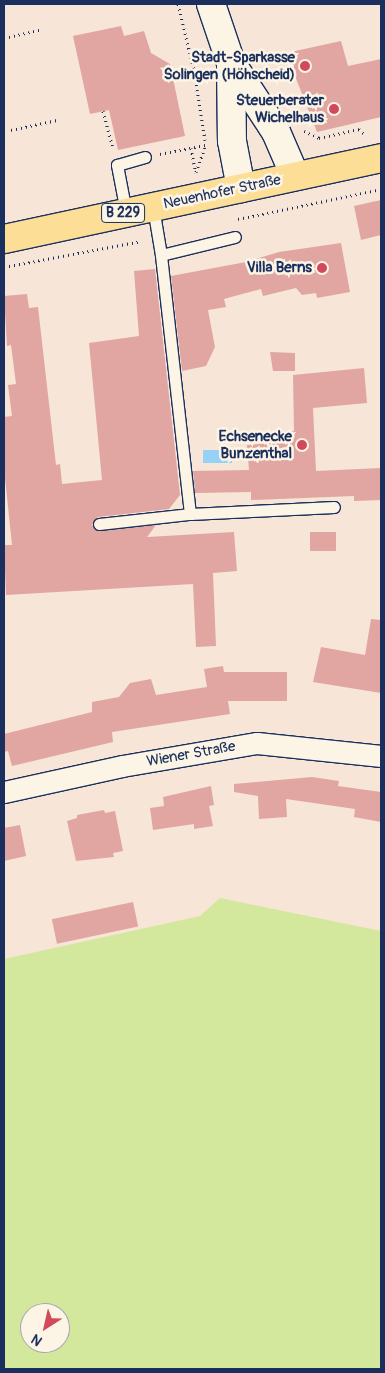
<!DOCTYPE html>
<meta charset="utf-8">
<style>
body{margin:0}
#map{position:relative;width:385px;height:1373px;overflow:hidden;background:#f7e5d7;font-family:Pangolin,sans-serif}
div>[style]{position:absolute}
.green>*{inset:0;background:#d3e89c}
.water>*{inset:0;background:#96d1f6;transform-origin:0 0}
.building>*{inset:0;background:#e1a6a1;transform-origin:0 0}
.path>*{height:3px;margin-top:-1.5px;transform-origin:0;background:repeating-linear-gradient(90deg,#1b2f5e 0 1px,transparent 0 5px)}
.roads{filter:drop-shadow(1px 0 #1b2f5e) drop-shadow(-1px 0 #1b2f5e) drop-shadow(0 1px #1b2f5e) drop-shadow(0 -1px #1b2f5e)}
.service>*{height:11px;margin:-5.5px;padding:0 5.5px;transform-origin:5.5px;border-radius:5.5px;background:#fcf5e5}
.minor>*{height:21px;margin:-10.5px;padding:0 10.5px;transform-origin:10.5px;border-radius:10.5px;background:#fcf5e5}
.secondary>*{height:28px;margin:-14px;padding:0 14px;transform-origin:14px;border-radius:14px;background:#fcf5e5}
.primary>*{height:28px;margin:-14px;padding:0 14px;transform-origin:14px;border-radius:14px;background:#fdde96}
.dots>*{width:14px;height:14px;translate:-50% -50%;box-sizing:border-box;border:2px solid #fcf5e5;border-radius:50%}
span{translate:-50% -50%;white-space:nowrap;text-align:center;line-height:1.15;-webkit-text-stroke:5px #fcf5e5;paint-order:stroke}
.shield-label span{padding:1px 4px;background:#fcf5e5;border:1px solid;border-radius:4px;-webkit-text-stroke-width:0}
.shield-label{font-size:14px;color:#1b2f5e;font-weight:700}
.poi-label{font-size:15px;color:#1b2f5e;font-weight:700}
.right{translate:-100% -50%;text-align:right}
.street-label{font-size:15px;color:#1b2f5e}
.frame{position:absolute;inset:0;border:5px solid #1b2f5e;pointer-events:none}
.north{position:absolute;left:20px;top:1303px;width:50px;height:50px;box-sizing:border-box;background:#fcf5e5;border:1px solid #a2a6af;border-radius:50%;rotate:215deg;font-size:14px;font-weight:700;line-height:20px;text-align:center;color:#1b2f5e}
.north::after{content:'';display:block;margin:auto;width:18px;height:22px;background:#d1495b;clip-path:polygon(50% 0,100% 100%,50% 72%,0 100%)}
</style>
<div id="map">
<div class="green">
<div style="clip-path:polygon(evenodd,220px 898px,381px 931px,381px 1369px,4px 1369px,4px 959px,200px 916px,220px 898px,30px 1313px,60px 1313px,60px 1343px,30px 1343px,30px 1313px)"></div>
</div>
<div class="water">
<div style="left:232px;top:450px;width:13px;height:29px;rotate:90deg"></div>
</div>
<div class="building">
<div style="clip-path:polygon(121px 26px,124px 36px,144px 31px,151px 53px,170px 64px,185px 136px,118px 150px,109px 110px,90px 114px,73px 36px)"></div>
<div style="clip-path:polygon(341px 41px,348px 66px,381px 59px,381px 117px,317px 132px,286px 53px)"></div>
<div style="clip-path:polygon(381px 200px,381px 235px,361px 240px,354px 206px)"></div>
<div style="clip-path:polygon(341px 243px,350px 292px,317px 298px,316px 293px,302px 295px,296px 288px,263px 296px,261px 289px,224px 299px,226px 307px,208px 310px,215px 347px,206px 366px,182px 371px,171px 276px,246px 262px,279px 252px)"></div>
<div style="clip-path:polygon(155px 269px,180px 495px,169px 509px,98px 517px,92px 525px,100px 531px,156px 525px,147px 537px,234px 532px,237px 571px,213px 573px,216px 646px,196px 647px,193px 584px,6px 595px,4px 545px,12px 545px,4px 468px,4px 417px,12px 416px,8px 385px,16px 384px,11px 345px,7px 346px,4px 296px,27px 294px,29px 308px,38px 307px,56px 465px,60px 464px,62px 484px,102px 480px,89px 343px,139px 336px,134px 271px)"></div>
<div style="clip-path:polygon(270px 352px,295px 353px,295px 371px,273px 371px)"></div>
<div style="clip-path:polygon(364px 368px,367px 403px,313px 408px,316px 471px,381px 468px,381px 500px,354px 501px,354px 496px,251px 500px,251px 492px,195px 493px,193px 471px,249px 470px,247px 445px,270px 443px,270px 432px,294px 431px,293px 375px)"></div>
<div style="left:336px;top:532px;width:19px;height:26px;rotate:90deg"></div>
<div style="clip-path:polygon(371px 619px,381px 620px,381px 693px,313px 682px,321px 647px,365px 655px)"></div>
<div style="clip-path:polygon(223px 666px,224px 672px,287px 672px,287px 701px,228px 701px,230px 714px,112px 732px,113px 742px,12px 766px,8px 751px,4px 752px,4px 734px,92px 712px,92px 702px,119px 697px,130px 683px,151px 679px,156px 695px,207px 687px,204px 669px)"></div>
<div style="clip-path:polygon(312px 777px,339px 781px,338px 786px,381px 792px,381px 822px,354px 817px,355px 809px,286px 799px,287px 817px,259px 819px,258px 796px,234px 792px,234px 784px)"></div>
<div style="clip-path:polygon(211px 786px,214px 805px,209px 806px,213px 826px,194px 829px,194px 824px,153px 830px,150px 808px,164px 806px,163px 797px)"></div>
<div style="clip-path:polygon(104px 810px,105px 813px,115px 811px,123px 851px,113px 853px,114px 857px,76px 861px,67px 821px,77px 818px,77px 815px)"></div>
<div style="clip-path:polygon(20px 825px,26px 856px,4px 861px,4px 828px)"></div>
<div style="left:133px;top:902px;width:25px;height:83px;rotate:78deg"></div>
</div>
<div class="path">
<div style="left:178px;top:4px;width:68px;rotate:76.4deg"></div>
<div style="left:194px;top:70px;width:71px;rotate:81.1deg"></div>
<div style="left:4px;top:38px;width:36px;rotate:-13deg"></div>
<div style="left:172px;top:74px;width:22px;rotate:-10deg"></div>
<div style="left:103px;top:111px;width:39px;rotate:75deg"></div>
<div style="left:11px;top:130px;width:47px;rotate:-12.3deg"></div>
<div style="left:304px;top:131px;width:17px;rotate:25deg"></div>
<div style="left:319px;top:138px;width:41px;rotate:-12.7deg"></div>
<div style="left:359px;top:129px;width:9px;rotate:41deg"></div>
<div style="left:191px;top:148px;width:25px;rotate:79deg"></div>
<div style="left:160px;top:154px;width:46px;rotate:-11.3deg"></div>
<div style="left:196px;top:172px;width:29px;rotate:-70deg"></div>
<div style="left:238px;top:219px;width:146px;rotate:-11.8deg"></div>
<div style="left:4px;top:267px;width:139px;rotate:-10.7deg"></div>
</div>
<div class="roads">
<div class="service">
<div style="left:126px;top:212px;width:48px;rotate:-100.8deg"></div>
<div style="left:117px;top:165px;width:29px;rotate:-16deg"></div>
<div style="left:161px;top:255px;width:76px;rotate:-13.7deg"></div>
<div style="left:190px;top:514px;width:144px;rotate:-2.8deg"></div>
<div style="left:99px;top:524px;width:92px;rotate:-6.3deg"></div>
<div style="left:190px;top:514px;width:261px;rotate:-96.4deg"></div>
<div style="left:161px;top:255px;width:49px;rotate:-99.5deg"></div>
</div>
<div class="minor">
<div style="left:4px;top:792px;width:121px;rotate:-12.4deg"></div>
<div style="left:122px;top:766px;width:137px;rotate:-9.7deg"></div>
<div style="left:257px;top:743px;width:125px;rotate:6deg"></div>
</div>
<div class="secondary">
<div style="left:211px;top:4px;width:62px;rotate:71.3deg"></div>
<div style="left:231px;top:63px;width:82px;rotate:56.9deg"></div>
<div style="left:276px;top:132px;width:48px;rotate:66.6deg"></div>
<div style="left:231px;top:63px;width:78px;rotate:89.3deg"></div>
<div style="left:232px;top:141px;width:48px;rotate:79.2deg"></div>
</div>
<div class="primary">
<div style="left:4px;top:239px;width:386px;rotate:-12.1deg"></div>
</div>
</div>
<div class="dots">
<div style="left:305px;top:66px;background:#d1495b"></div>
<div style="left:334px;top:109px;background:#d1495b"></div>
<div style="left:322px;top:268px;background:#d1495b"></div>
<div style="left:302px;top:445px;background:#d1495b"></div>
</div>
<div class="shield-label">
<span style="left:123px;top:213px">B 229</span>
</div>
<div class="poi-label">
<span class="right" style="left:295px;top:66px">Stadt-Sparkasse<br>Solingen (Höhscheid)</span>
<span class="right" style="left:324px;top:109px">Steuerberater<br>Wichelhaus</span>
<span class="right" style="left:312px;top:268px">Villa Berns</span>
<span class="right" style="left:292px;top:445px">Echsenecke<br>Bunzenthal</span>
</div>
<div class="street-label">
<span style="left:222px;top:192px;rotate:-12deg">Neuenhofer Straße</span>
<span style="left:191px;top:754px;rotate:-10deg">Wiener Straße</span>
</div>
<div class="frame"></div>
<div class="north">N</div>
</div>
